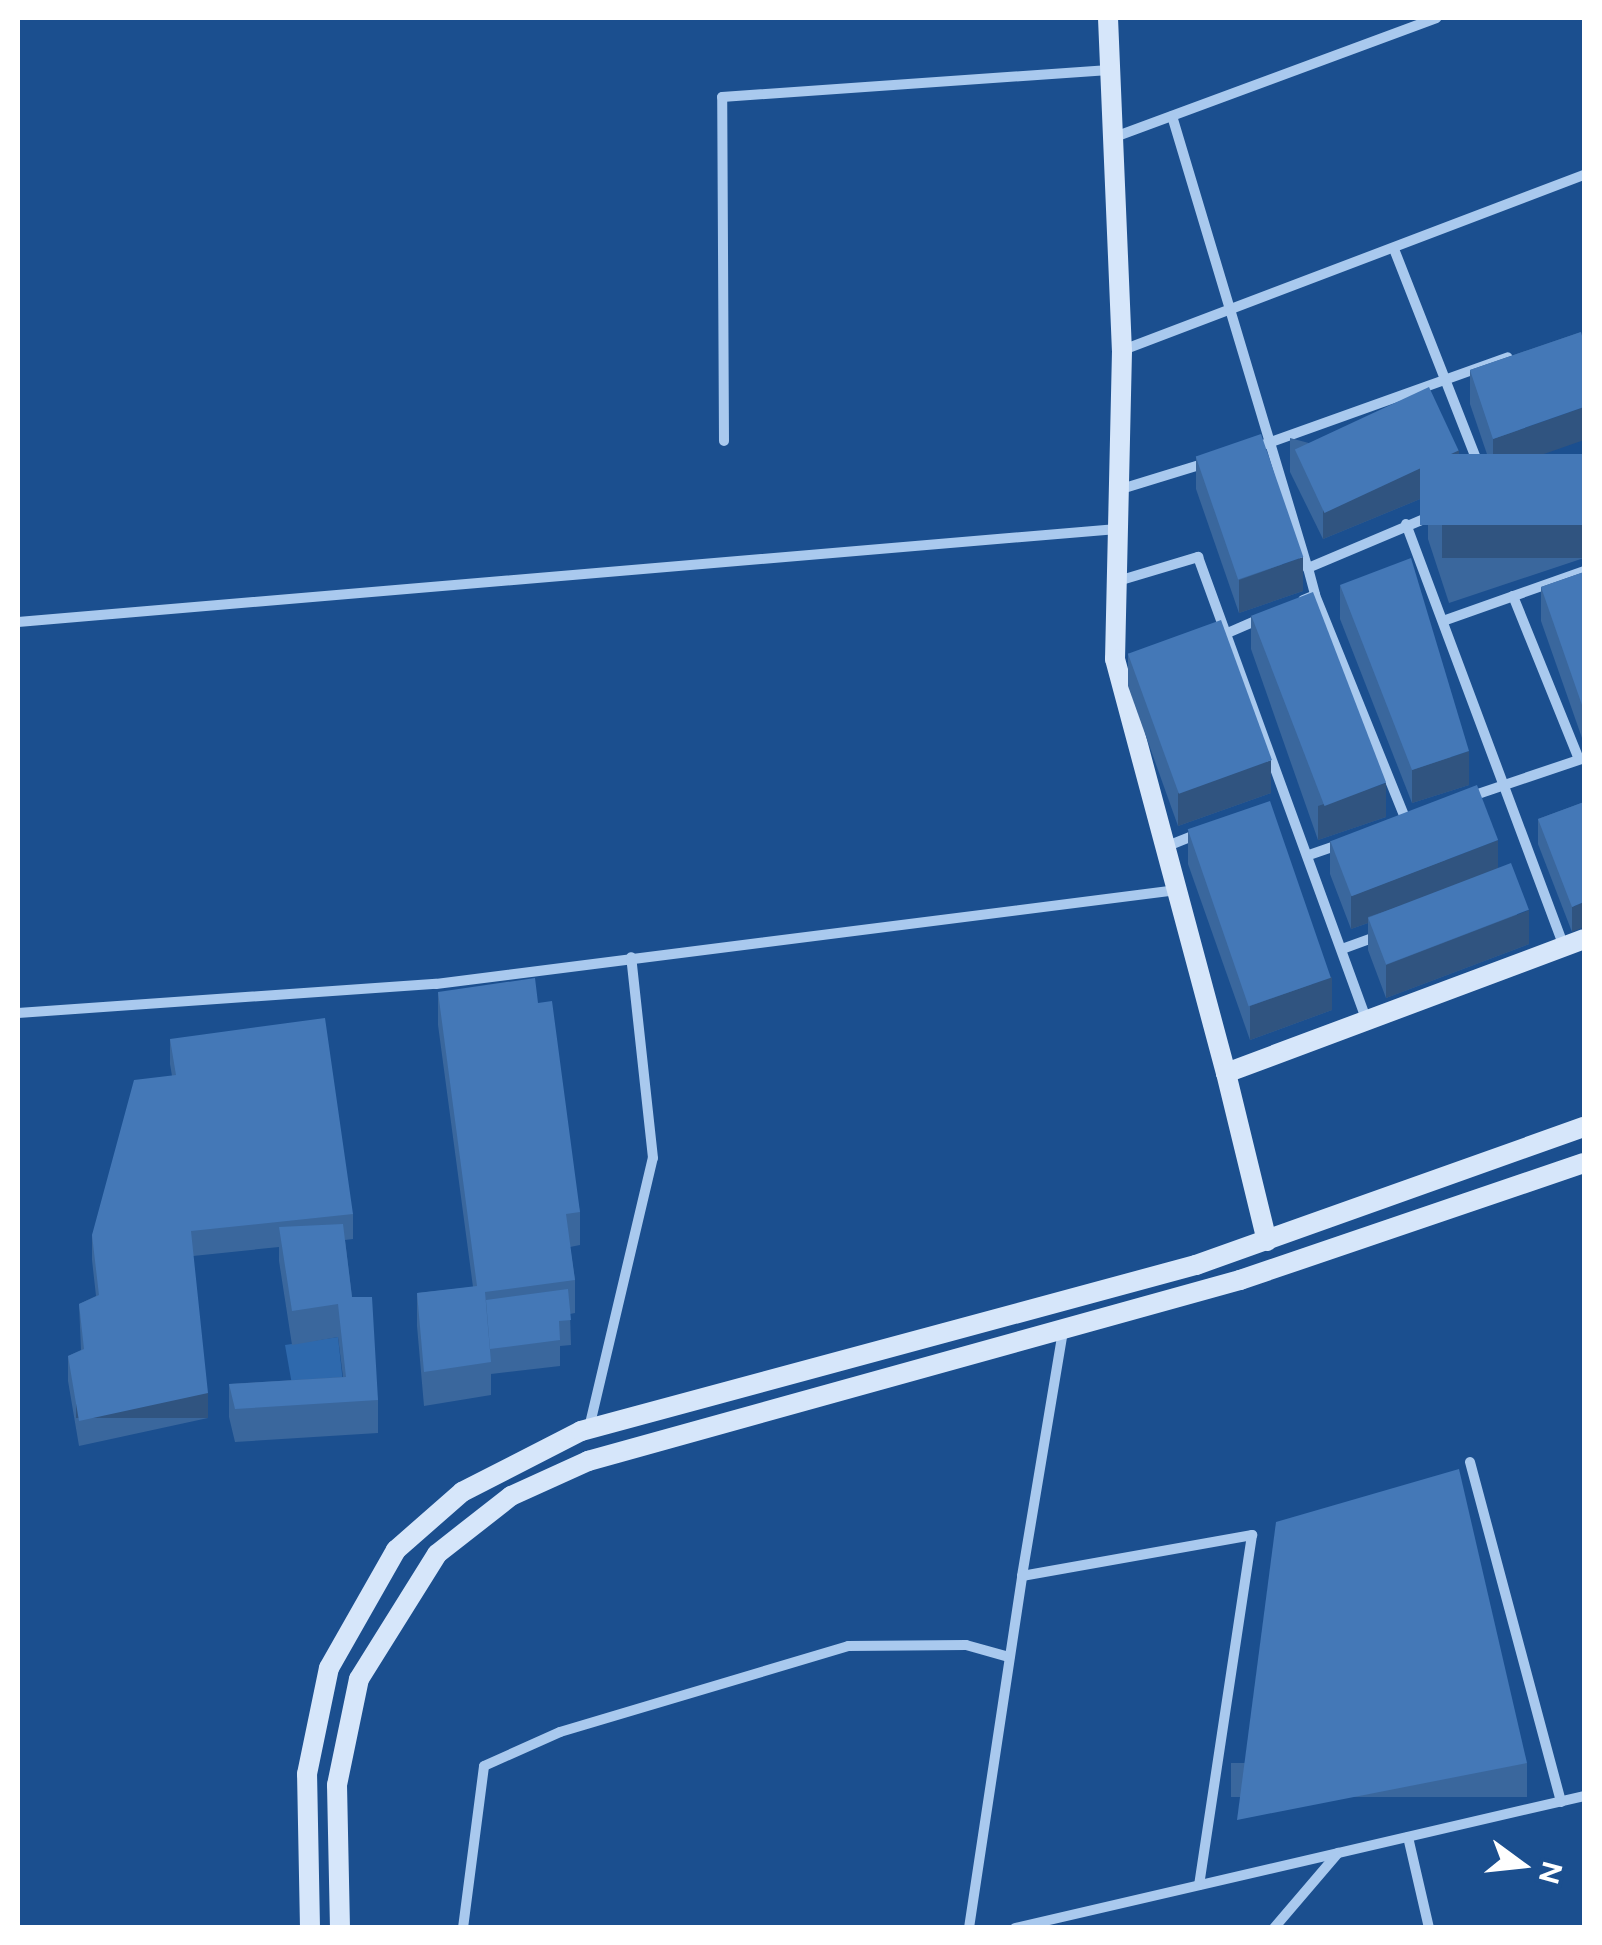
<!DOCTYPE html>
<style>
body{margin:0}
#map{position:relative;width:1602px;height:1945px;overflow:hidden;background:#1b4f8f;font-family:Figtree,sans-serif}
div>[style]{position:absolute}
.green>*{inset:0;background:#2e69ad}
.street>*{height:10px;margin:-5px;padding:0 5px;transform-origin:5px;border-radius:5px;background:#a9c9ee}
.secondary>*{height:20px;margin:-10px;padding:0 10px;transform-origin:10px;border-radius:10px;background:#d6e6fa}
.wall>*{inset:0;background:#3a679d;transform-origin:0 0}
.shaded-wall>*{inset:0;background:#305480;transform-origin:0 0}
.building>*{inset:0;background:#4478b7;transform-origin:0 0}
span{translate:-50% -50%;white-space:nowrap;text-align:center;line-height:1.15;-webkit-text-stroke:8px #1b4f8f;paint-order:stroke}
.frame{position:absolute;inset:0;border:20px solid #fff;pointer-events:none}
.north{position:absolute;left:1472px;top:1815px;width:100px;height:100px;-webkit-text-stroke:8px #1b4f8f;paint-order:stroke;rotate:105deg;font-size:28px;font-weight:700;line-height:40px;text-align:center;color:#fff}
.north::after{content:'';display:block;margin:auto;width:35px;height:45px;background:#fff;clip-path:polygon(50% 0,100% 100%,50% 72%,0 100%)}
</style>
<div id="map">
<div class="green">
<div style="clip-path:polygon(338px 1337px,346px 1410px,297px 1413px,285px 1345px)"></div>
</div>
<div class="street">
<div style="left:1172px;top:116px;width:472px;rotate:73.3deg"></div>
<div style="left:1308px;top:568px;width:28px;rotate:75deg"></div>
<div style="left:1315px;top:595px;width:13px;rotate:157deg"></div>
<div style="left:1112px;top:138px;width:346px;rotate:-20.3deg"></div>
<div style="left:1394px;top:249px;width:263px;rotate:68.6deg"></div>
<div style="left:1123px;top:350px;width:493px;rotate:-20.8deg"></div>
<div style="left:724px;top:441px;width:344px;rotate:-90.3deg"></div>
<div style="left:722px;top:97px;width:388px;rotate:-4deg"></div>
<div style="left:1260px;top:446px;width:263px;rotate:-19.7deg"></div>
<div style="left:1118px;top:490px;width:92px;rotate:-17.1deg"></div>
<div style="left:1406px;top:524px;width:451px;rotate:69.5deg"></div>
<div style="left:1308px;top:568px;width:141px;rotate:-22.9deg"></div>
<div style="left:1118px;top:581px;width:84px;rotate:-16.7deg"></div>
<div style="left:1198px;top:557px;width:494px;rotate:70deg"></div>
<div style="left:1315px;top:595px;width:243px;rotate:68deg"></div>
<div style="left:1513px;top:596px;width:176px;rotate:68deg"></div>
<div style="left:1443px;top:621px;width:150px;rotate:-19.5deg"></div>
<div style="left:18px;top:622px;width:1103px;rotate:-4.84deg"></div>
<div style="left:1216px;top:638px;width:48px;rotate:-23.4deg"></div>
<div style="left:1472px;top:796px;width:118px;rotate:-18.7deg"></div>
<div style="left:1165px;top:847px;width:38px;rotate:-22deg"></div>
<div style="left:1309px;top:855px;width:36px;rotate:-19deg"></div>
<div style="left:1342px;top:949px;width:37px;rotate:-20deg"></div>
<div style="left:18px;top:1013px;width:419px;rotate:-4deg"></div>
<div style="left:436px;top:984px;width:747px;rotate:-7.23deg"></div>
<div style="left:589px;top:1428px;width:277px;rotate:-76.7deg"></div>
<div style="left:653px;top:1158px;width:202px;rotate:-96.2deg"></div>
<div style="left:1470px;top:1462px;width:352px;rotate:75deg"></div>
<div style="left:1022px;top:1576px;width:248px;rotate:-80.5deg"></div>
<div style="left:1408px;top:1837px;width:93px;rotate:77deg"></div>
<div style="left:463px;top:1928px;width:163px;rotate:-82.6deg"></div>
<div style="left:484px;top:1766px;width:83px;rotate:-24.1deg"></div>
<div style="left:560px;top:1732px;width:301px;rotate:-16.6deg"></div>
<div style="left:848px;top:1646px;width:118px;rotate:-0.5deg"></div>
<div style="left:966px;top:1645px;width:45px;rotate:15.6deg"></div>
<div style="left:969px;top:1928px;width:356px;rotate:-81.4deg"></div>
<div style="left:1022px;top:1576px;width:234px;rotate:-10.1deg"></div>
<div style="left:1252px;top:1535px;width:354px;rotate:98.6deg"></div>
<div style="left:1015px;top:1928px;width:584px;rotate:-13.06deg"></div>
<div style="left:1274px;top:1928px;width:99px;rotate:-49.5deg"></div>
</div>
<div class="secondary">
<div style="left:1108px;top:18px;width:333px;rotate:87.6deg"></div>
<div style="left:1122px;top:351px;width:308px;rotate:91.3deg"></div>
<div style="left:1115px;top:659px;width:429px;rotate:75deg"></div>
<div style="left:1226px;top:1073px;width:382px;rotate:-20.5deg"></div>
<div style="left:1226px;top:1073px;width:173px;rotate:76.3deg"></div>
<div style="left:310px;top:1928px;width:154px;rotate:-91.1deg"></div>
<div style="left:307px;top:1774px;width:108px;rotate:-78.3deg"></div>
<div style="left:329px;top:1668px;width:136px;rotate:-60.4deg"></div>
<div style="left:396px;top:1550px;width:88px;rotate:-41.3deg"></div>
<div style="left:462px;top:1492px;width:134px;rotate:-27.1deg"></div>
<div style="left:581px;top:1431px;width:637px;rotate:-15.11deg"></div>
<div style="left:1196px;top:1265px;width:412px;rotate:-19.6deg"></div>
<div style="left:340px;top:1928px;width:143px;rotate:-91.2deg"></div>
<div style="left:337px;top:1785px;width:108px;rotate:-78.3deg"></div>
<div style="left:359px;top:1679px;width:147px;rotate:-58deg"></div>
<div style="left:437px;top:1554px;width:94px;rotate:-38.1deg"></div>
<div style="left:511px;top:1496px;width:85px;rotate:-24.4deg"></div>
<div style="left:588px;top:1461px;width:677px;rotate:-15.52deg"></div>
<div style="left:1240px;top:1280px;width:363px;rotate:-18.8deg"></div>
</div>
<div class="wall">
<div style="clip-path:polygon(1581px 332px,1493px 472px,1470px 404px,1470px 370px)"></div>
<div style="clip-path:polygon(1290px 438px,1459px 483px,1323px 539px,1290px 472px)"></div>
<div style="clip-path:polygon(1584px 454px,1584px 558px,1449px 603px,1428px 539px,1428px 506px)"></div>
<div style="clip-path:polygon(1196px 456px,1303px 591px,1239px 613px,1196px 489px)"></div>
<div style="clip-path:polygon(1584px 572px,1584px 737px,1582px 738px,1541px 621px,1541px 587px)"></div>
<div style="clip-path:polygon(1340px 585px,1469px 785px,1412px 803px,1340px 619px)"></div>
<div style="clip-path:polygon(1251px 615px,1386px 817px,1318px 840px,1251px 649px)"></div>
<div style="clip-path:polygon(1128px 653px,1271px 793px,1178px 826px,1128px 686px)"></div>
<div style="clip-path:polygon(1584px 802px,1572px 932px,1538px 844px,1538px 819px)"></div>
<div style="clip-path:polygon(1188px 831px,1332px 1010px,1250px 1040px,1188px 864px)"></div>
<div style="clip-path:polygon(1330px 841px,1498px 868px,1529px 944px,1386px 998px,1368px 950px,1368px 923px,1351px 929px,1330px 874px)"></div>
<div style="clip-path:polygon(438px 992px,538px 1003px,580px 1212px,580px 1245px,570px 1247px,575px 1280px,575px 1313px,570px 1314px,571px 1345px,560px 1346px,560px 1366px,491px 1374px,491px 1395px,424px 1406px,417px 1326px,417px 1293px,473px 1287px,438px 1025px)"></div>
<div style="clip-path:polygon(170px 1039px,353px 1214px,353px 1239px,345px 1240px,352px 1297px,378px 1400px,378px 1433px,235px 1442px,229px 1417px,229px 1384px,343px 1377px,338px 1337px,292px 1345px,279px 1261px,279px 1247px,193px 1256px,208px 1418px,79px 1446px,68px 1381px,68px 1356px,81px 1350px,79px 1304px,96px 1296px,92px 1260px,92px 1235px,172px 1076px,170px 1064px)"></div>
<div style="clip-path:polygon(1583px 1665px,1584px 1665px,1584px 1696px,1583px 1690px)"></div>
<div style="left:1527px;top:1763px;width:34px;height:296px;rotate:90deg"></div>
</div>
<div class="shaded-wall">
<div style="clip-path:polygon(1584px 407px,1584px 440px,1493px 472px,1493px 439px)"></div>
<div style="clip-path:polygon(1459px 450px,1459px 483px,1323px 539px,1323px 505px)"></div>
<div style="left:1584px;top:525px;width:33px;height:142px;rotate:90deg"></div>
<div style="clip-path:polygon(1303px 557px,1303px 591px,1239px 613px,1239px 580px)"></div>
<div style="left:1584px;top:704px;width:33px;height:2px;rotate:90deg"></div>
<div style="clip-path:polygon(1469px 751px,1469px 785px,1412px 803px,1412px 770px)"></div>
<div style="clip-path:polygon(1271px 760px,1271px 793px,1178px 826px,1178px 793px)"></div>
<div style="clip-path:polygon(1386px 783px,1386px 817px,1318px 840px,1318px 806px)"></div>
<div style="clip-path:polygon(1498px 840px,1498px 873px,1368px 917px,1368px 923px,1351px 929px,1351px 896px)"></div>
<div style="clip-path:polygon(1584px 902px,1584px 927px,1572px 932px,1572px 907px)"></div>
<div style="clip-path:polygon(1529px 910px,1529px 944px,1386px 998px,1386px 965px)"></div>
<div style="clip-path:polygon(1332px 977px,1332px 1010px,1250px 1040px,1250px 1006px)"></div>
<div style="left:208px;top:1393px;width:25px;height:132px;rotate:90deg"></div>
</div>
<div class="building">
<div style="clip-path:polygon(1581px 332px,1584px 343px,1584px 407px,1493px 439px,1470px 370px)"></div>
<div style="left:1429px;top:387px;width:70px;height:148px;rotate:65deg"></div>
<div style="left:1261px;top:434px;width:130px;height:69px;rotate:71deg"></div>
<div style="left:1584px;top:454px;width:71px;height:164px;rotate:90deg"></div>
<div style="clip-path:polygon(1411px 558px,1469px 751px,1412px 770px,1340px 585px)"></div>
<div style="clip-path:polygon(1584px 572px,1584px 704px,1582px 705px,1541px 587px)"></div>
<div style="left:1313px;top:592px;width:204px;height:66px;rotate:69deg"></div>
<div style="left:1221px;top:620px;width:149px;height:99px;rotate:70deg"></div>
<div style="left:1477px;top:785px;width:59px;height:157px;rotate:69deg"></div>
<div style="left:1270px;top:801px;width:187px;height:87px;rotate:71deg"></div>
<div style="clip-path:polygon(1584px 802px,1584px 902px,1572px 907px,1538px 819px)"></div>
<div style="left:1511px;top:863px;width:50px;height:153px;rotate:69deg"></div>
<div style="clip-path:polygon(535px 978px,538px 1003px,552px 1001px,580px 1212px,566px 1214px,575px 1280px,485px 1292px,491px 1362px,424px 1372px,417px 1293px,477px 1286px,438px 992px)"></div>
<div style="clip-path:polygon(325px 1018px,353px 1214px,191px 1231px,208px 1393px,79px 1421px,68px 1356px,84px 1349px,79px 1304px,99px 1295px,92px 1235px,134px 1080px,176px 1075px,170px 1039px)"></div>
<div style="clip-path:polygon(343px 1224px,352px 1297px,372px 1297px,378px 1400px,235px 1409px,229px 1384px,346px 1377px,338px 1304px,292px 1311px,279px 1227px)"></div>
<div style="clip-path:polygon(568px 1289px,571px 1320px,559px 1321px,560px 1340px,490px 1349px,486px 1300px)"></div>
<div style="clip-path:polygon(1459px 1469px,1527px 1763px,1237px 1820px,1276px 1522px)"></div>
</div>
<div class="frame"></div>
<div class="north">N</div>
</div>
